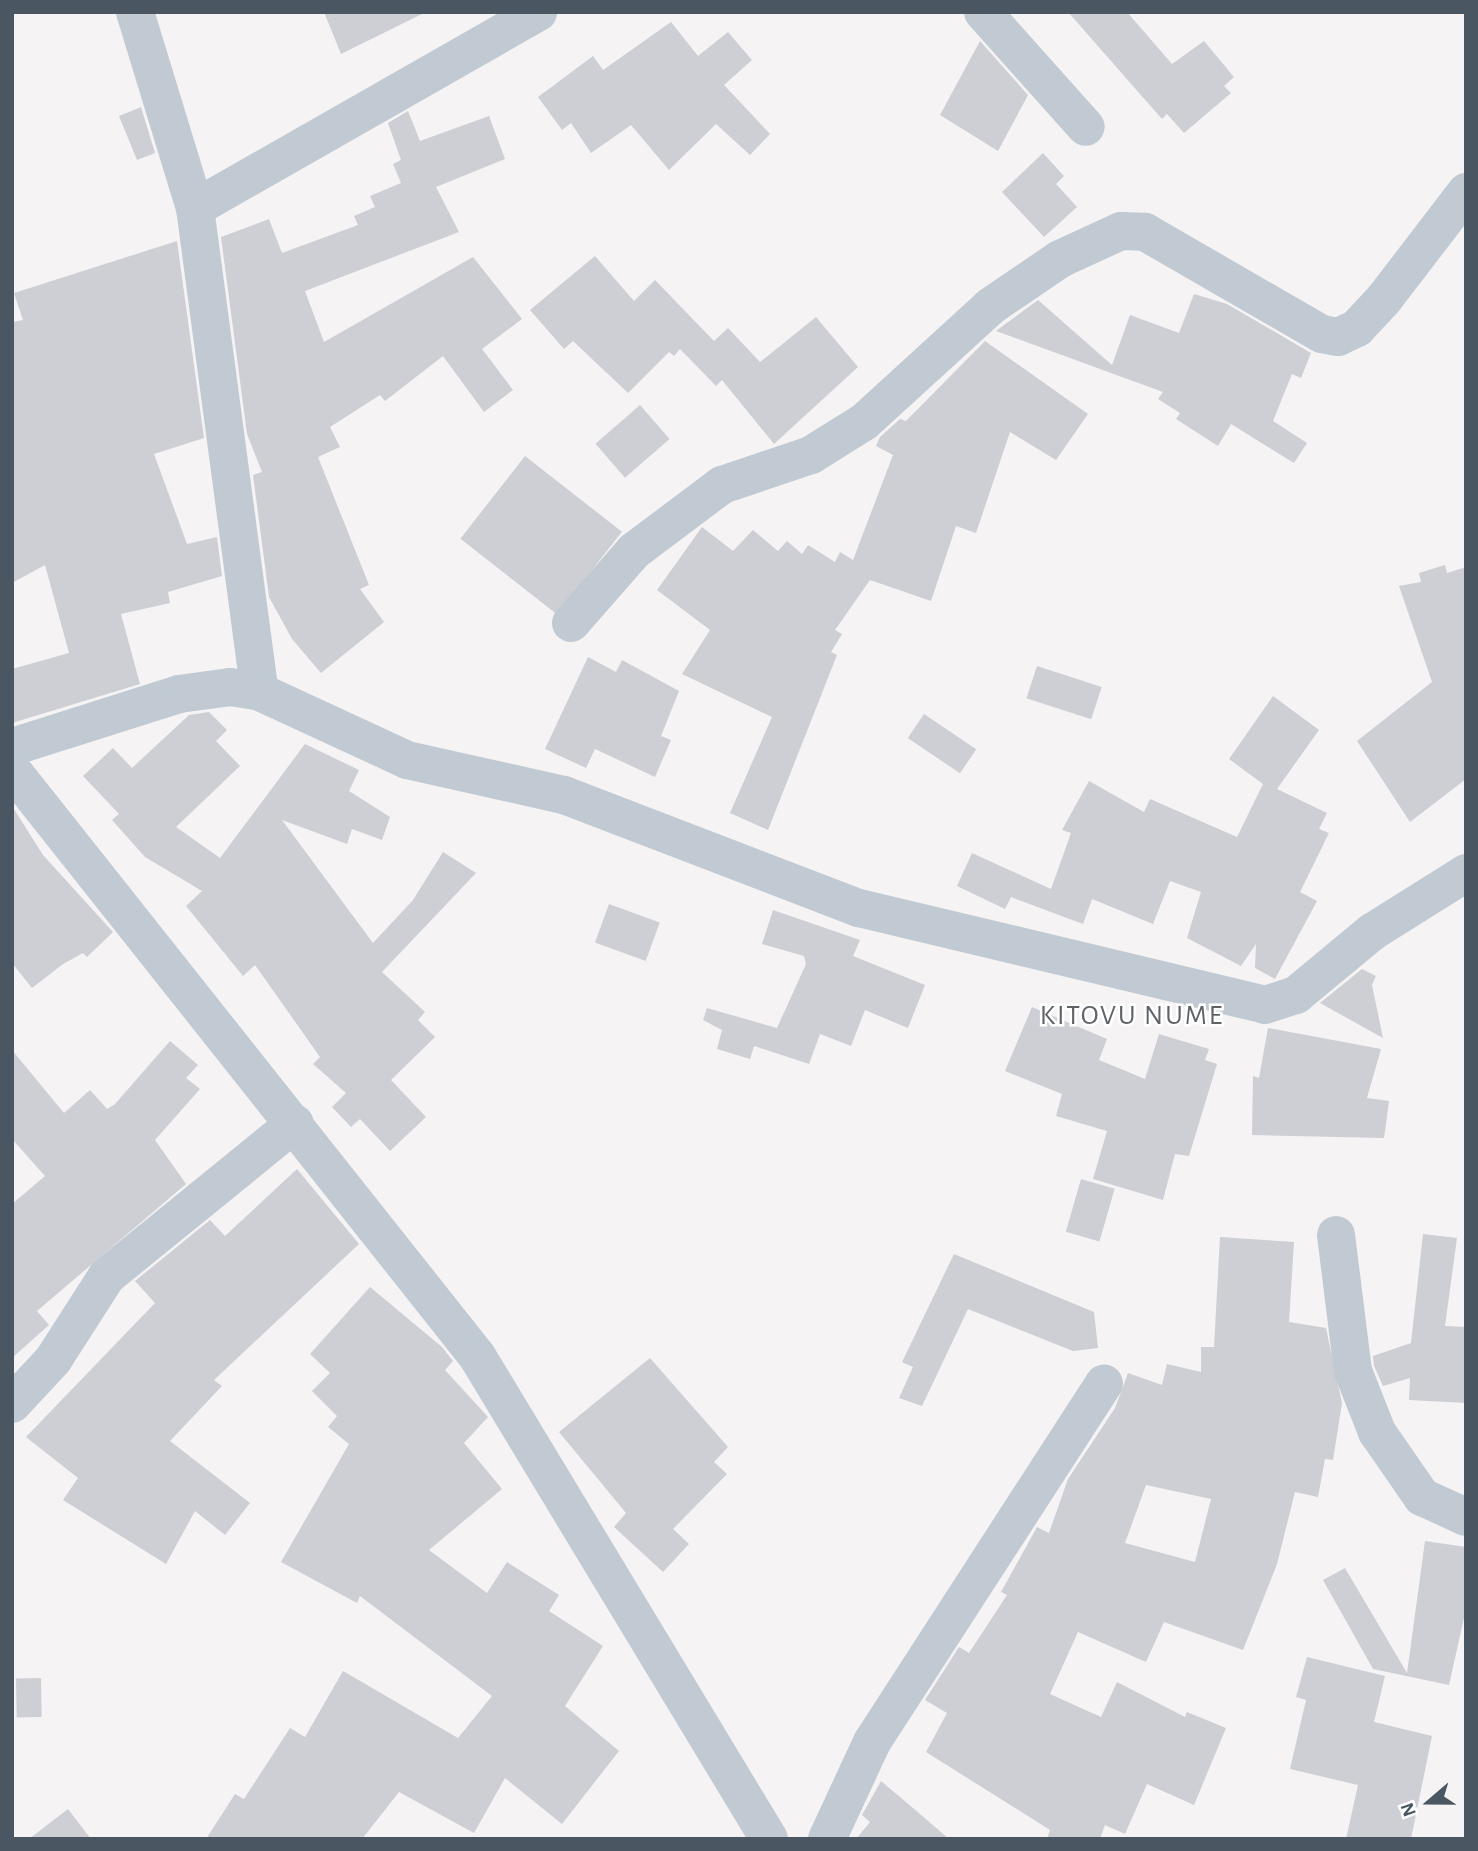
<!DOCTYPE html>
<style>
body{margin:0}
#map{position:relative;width:1478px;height:1851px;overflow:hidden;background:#f5f3f3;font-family:"Alegreya Sans",sans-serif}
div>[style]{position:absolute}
.building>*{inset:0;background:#cdcfd5;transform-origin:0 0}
.minor>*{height:38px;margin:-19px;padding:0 19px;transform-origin:19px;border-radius:19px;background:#c1cad2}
span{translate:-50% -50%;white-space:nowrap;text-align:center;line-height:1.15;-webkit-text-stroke:5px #fff;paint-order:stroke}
.quarter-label{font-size:28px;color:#5f6368;letter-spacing:2px}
.frame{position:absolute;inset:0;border:14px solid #4a5661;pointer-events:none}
.north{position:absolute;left:1394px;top:1767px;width:70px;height:70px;-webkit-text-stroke:5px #fff;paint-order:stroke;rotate:250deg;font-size:19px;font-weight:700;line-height:28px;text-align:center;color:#4a5661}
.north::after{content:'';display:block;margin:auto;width:24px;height:32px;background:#4a5661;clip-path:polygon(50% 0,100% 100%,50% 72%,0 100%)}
</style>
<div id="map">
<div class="building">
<div style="clip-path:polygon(324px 12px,426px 12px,341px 54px)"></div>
<div style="clip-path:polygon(1068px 12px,1127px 12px,1172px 64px,1204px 41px,1234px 77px,1224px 86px,1231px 93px,1184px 133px,1167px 114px,1162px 119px)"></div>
<div style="clip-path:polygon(671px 22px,698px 56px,728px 32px,752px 60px,724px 85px,770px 134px,750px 155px,716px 124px,669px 170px,631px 125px,591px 153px,571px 123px,562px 130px,538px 97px,593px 56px,603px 70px)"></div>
<div style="clip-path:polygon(980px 41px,1028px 95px,998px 151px,940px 115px)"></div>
<div style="clip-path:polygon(141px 107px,155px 153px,137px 160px,119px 116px)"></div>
<div style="clip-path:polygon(408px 111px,420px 141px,489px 116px,505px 159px,436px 187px,459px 232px,305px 291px,324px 342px,473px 257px,522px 319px,482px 349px,513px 390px,484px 412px,443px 356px,385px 401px,380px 395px,330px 427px,340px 447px,318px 457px,369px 585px,360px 589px,384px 622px,321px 673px,292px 639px,269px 597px,253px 475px,262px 472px,247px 434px,221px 237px,269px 219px,282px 253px,358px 225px,354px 216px,375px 207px,370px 196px,401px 183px,393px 164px,401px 160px,388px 123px)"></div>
<div style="clip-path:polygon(1043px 153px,1064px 176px,1056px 184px,1077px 207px,1044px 237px,1002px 192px)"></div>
<div style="clip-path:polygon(177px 241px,204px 438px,154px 454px,187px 544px,217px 537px,222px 576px,168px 592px,170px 603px,121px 614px,140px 684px,12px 723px,12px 669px,69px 653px,45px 565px,12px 583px,12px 322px,23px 320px,14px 293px)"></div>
<div style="clip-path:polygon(595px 256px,634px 301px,655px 280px,714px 341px,728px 328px,760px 362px,816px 317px,858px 367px,774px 444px,722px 380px,716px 386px,680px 349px,674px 356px,669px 352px,628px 393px,573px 341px,564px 349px,530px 310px)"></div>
<div style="clip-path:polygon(1194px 294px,1227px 304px,1311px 353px,1301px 378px,1292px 374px,1273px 421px,1307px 443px,1294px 463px,1231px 424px,1218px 446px,1176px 419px,1180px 413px,1158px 399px,1163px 392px,996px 331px,1038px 300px,1112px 365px,1130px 315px,1179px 333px)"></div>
<div style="clip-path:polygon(985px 341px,1088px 414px,1056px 460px,1010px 432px,976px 533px,956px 526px,931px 601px,870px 580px,835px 630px,842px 634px,831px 652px,837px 655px,768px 830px,730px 813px,772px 717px,682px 674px,710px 630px,657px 590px,702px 527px,733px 551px,753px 530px,778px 551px,787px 541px,802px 554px,808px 545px,835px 562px,840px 552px,853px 560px,893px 455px,876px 446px,880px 437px,900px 419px,906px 421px)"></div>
<div style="left:640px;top:405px;width:45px;height:59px;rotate:49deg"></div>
<div style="left:525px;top:456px;width:123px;height:105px;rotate:38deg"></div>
<div style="clip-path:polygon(1445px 565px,1447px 573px,1466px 567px,1466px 779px,1410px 822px,1357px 741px,1432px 682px,1399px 586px,1421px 582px,1419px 573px)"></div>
<div style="clip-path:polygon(588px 657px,616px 672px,622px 660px,679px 691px,661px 736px,671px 740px,655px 777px,595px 749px,586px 768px,545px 749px)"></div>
<div style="left:1037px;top:666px;width:68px;height:34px;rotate:18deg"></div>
<div style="clip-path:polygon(1273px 696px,1319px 730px,1277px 789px,1327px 813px,1319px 829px,1329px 833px,1300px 892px,1317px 901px,1275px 979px,1255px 968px,1256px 944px,1241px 966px,1187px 938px,1201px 892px,1170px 881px,1153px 924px,1092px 899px,1083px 924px,1011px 897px,1005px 909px,957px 886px,972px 853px,1051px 889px,1071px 833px,1062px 830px,1089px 781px,1144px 812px,1150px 799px,1237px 837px,1263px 784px,1229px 759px)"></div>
<div style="clip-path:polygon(209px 712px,227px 730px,216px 741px,240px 766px,176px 827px,220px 858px,305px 744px,359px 770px,349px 791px,390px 817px,382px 840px,352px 829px,347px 844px,282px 820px,373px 943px,413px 900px,443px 852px,476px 873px,382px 972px,425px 1012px,418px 1020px,435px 1037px,391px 1080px,426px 1117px,390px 1151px,360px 1119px,351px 1127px,332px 1107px,346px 1093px,313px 1064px,320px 1057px,255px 965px,243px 976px,186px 906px,202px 891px,145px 857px,112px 820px,119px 814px,83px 776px,113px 748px,132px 768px,189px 715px)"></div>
<div style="left:924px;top:714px;width:63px;height:29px;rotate:34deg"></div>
<div style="clip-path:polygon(12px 806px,43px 855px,113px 932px,87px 957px,83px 953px,63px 964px,32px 988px,12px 963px)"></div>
<div style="left:609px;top:904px;width:54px;height:41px;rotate:20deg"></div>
<div style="clip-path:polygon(773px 910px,860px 940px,853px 956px,925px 985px,908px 1028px,865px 1010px,851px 1046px,820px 1034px,809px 1064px,754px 1046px,750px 1059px,717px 1049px,722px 1030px,703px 1020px,707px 1008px,777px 1028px,806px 964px,804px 956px,762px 944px)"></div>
<div style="clip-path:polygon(1362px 969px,1376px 976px,1372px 985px,1383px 1038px,1320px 1003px)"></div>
<div style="clip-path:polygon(1032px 1007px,1107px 1039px,1099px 1060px,1145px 1079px,1159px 1034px,1209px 1049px,1205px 1060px,1217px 1064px,1189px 1156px,1175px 1154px,1163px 1200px,1093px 1179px,1107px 1131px,1056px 1116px,1062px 1094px,1005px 1071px)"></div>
<div style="clip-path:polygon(1268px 1028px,1381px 1049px,1367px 1098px,1389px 1101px,1384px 1138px,1252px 1135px,1253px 1076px,1259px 1078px)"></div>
<div style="clip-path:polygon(170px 1041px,198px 1065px,186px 1078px,200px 1089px,155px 1140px,186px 1184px,37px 1311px,49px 1325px,12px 1358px,12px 1204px,45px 1176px,12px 1139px,12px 1050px,64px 1113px,90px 1090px,107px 1109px,115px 1104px)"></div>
<div style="clip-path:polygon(297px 1169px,359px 1244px,214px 1380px,222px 1386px,170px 1441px,250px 1503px,225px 1535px,195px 1511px,166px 1564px,63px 1500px,78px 1478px,26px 1437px,155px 1303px,135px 1281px,210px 1220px,225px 1236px)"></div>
<div style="left:1081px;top:1179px;width:35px;height:55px;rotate:16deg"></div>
<div style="clip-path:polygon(1423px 1234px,1457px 1238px,1445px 1326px,1466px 1327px,1466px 1403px,1409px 1400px,1410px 1378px,1383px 1386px,1374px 1366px,1373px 1356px,1411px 1343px)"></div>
<div style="clip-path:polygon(evenodd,1220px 1237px,1294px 1242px,1289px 1322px,1326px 1328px,1342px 1403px,1333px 1460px,1325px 1459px,1318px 1497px,1295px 1492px,1277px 1564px,1243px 1650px,1164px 1622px,1146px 1662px,1078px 1632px,1050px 1694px,1101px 1717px,1117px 1682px,1185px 1717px,1187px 1712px,1226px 1728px,1194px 1805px,1147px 1784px,1125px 1834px,1105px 1825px,1100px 1839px,1047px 1839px,1050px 1830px,926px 1752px,947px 1713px,925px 1700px,959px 1647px,969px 1653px,1007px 1595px,1001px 1592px,1037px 1527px,1049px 1533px,1068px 1479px,1115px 1408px,1128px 1373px,1162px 1385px,1167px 1364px,1201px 1372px,1201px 1347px,1214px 1347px,1220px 1237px,1146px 1485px,1211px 1499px,1195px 1562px,1125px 1543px,1146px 1485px)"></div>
<div style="clip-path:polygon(954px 1254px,1094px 1312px,1098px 1348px,1073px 1351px,968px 1309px,922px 1406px,899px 1398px,913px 1367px,902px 1362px)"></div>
<div style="clip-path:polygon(370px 1287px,442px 1347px,453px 1361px,445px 1370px,488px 1417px,464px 1443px,502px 1489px,429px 1550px,487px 1593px,507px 1562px,559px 1595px,549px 1611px,603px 1646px,565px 1706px,619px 1751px,562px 1824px,505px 1778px,474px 1833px,399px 1792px,362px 1839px,206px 1839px,235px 1794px,244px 1799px,290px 1728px,305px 1737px,343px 1671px,458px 1738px,492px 1696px,360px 1596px,357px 1603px,281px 1562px,349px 1444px,328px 1427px,337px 1416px,312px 1391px,330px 1373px,310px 1354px)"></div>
<div style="clip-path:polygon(650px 1358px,728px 1447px,714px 1462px,727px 1474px,673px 1529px,689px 1544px,663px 1572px,614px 1527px,626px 1513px,559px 1432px)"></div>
<div style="clip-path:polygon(1425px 1541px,1466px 1547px,1466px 1609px,1449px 1685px,1373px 1669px,1323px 1580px,1345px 1568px,1407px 1673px)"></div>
<div style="clip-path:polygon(1307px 1657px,1385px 1676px,1374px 1722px,1432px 1736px,1411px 1839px,1346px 1839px,1358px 1785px,1290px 1769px,1306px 1700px,1296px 1697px)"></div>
<div style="left:41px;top:1678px;width:39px;height:25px;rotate:89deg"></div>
<div style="clip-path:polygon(881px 1781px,913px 1808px,949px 1839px,856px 1839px,870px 1822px,862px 1815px)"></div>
<div style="clip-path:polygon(68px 1809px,91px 1839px,29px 1839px)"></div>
</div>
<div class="minor">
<div style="left:135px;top:12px;width:205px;rotate:73deg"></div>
<div style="left:195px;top:208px;width:488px;rotate:82.4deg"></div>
<div style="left:983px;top:12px;width:154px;rotate:48.2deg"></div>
<div style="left:195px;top:208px;width:395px;rotate:-29.7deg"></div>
<div style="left:571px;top:623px;width:96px;rotate:-48.8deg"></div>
<div style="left:634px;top:551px;width:110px;rotate:-36.9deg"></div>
<div style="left:722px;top:485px;width:94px;rotate:-18.6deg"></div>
<div style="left:811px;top:455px;width:62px;rotate:-31.9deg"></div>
<div style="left:864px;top:422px;width:172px;rotate:-42.4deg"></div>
<div style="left:991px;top:306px;width:83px;rotate:-34.3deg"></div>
<div style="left:1060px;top:259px;width:67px;rotate:-24.7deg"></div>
<div style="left:1121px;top:231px;width:24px;rotate:2deg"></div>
<div style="left:1145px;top:232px;width:204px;rotate:30deg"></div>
<div style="left:1322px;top:334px;width:16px;rotate:11deg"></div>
<div style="left:1338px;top:337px;width:21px;rotate:-25deg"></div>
<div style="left:1357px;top:328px;width:40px;rotate:-47deg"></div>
<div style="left:1384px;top:299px;width:135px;rotate:-52.5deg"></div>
<div style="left:12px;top:747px;width:175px;rotate:-17.6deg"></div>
<div style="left:179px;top:694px;width:51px;rotate:-7.8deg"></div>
<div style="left:230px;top:687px;width:30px;rotate:9deg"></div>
<div style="left:260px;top:692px;width:162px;rotate:24.8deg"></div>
<div style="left:407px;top:760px;width:161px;rotate:12.6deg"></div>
<div style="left:564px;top:795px;width:316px;rotate:21deg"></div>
<div style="left:859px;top:908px;width:417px;rotate:13.4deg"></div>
<div style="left:1265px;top:1005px;width:33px;rotate:-18deg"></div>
<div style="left:1296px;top:995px;width:99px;rotate:-39.7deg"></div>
<div style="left:1372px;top:932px;width:111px;rotate:-32.1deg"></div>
<div style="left:12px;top:770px;width:748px;rotate:51.57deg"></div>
<div style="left:477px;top:1356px;width:564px;rotate:58.84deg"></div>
<div style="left:1336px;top:1235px;width:137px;rotate:82.9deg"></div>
<div style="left:1353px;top:1371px;width:66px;rotate:68.5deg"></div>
<div style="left:1377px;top:1432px;width:79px;rotate:55.3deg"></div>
<div style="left:1422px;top:1497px;width:48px;rotate:24.4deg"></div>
<div style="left:12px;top:1404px;width:60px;rotate:-47deg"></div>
<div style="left:53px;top:1360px;width:100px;rotate:-57.3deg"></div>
<div style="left:107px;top:1276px;width:242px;rotate:-39.1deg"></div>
<div style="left:827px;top:1839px;width:107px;rotate:-65.1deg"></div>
<div style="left:872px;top:1742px;width:427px;rotate:-57.1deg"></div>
</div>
<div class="quarter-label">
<span style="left:1132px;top:1016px">KITOVU NUME</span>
</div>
<div class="frame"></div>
<div class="north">N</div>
</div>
